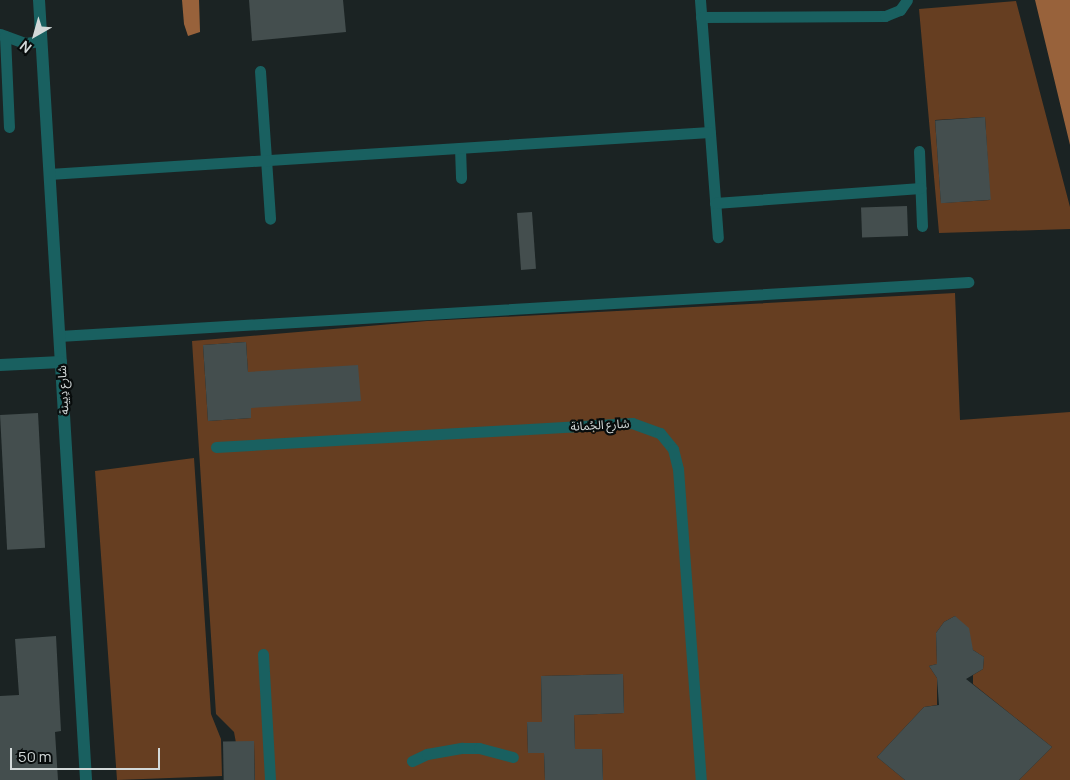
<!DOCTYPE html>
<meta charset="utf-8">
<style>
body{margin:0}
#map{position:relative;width:1070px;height:780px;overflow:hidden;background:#1b2323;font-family:Manrope,"Noto Sans Arabic",sans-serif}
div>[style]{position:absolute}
.green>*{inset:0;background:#663e21}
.water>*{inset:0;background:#98623b}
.building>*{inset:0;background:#444e4e;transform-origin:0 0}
.lane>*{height:11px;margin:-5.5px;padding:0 5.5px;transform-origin:5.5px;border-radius:5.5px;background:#196060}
.street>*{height:12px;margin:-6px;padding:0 6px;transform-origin:6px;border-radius:6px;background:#196060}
span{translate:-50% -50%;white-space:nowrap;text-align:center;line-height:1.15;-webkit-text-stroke:4.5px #080c0c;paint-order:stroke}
.street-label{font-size:12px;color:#d3d9d9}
.north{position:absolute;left:10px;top:10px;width:50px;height:50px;-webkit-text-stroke:4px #080c0c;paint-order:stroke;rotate:218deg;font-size:14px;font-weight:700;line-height:20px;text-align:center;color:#d3d9d9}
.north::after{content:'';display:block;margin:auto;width:18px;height:22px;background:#d3d9d9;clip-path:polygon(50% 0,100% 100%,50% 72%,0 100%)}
.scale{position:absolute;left:10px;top:748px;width:150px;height:22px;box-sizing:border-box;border:2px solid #d3d9d9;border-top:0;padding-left:6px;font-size:15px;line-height:18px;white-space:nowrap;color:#d3d9d9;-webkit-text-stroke:4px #080c0c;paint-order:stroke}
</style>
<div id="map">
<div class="green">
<div style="clip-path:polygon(evenodd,1016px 1px,1070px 207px,1070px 229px,939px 233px,919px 9px,1016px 1px,985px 117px,990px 200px,941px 203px,935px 120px,985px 117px)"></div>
<div style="clip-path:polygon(evenodd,955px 293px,960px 420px,1070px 412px,1070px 780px,1019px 780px,1052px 747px,973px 684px,973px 675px,983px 669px,984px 657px,973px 650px,955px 616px,944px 622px,936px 633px,937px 664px,929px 666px,937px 678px,937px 705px,924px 707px,877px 757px,905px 780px,603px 780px,602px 749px,575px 749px,574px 715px,624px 713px,623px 674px,541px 676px,542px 722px,527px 722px,528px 753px,544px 753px,545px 780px,255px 780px,254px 742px,236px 743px,234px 732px,216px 714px,192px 341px,427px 321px,955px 293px,246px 342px,251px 418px,208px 421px,203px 345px,246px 342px)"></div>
<div style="clip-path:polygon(194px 458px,211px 714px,221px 739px,222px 776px,117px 780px,95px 471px)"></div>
</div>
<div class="water">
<div style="clip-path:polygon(182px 0,199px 0,200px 32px,188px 36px,184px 24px)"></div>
<div style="clip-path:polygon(1035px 0,1070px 0,1070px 145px,1050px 62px)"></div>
</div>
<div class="building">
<div style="clip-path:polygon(249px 0,343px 0,346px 32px,252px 41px)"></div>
<div style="left:985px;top:117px;width:83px;height:50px;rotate:86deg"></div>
<div style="left:907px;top:206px;width:30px;height:46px;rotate:88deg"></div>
<div style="left:532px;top:212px;width:57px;height:15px;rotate:86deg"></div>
<div style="clip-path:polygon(246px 342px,248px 372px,358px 365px,361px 401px,251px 408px,251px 418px,208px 421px,203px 345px)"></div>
<div style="left:38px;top:413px;width:135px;height:38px;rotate:87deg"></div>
<div style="clip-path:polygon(955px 616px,969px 628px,973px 650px,984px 657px,983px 669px,966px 679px,1052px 747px,1019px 780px,905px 780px,877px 757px,924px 707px,939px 705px,937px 678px,929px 666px,937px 664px,936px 633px,944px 622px)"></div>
<div style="clip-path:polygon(56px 636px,61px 731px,55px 732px,58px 780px,0 780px,0 696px,19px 695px,15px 639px)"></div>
<div style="clip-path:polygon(623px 674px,624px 713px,574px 715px,575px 749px,602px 749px,603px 780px,545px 780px,544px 753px,528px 753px,527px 722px,542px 722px,541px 676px)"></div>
<div style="left:254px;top:741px;width:39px;height:31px;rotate:89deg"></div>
</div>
<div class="lane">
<div style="left:700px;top:0;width:238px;rotate:85.7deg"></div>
<div style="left:701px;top:17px;width:184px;rotate:-0.3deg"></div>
<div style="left:885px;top:16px;width:16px;rotate:-22deg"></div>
<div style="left:900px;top:10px;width:12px;rotate:-55deg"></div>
<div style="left:0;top:34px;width:27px;rotate:20deg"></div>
<div style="left:25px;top:43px;width:16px;rotate:-7deg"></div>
<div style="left:5px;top:36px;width:91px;rotate:87.5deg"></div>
<div style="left:260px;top:71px;width:148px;rotate:86.1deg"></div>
<div style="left:460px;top:148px;width:30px;rotate:88deg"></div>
<div style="left:919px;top:151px;width:75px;rotate:87.7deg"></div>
<div style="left:49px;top:174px;width:662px;rotate:-3.64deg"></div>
<div style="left:715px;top:203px;width:206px;rotate:-4.2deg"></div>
<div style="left:59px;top:336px;width:911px;rotate:-3.4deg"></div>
<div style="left:216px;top:447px;width:417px;rotate:-3.3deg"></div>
<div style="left:632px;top:423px;width:30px;rotate:20deg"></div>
<div style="left:660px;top:433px;width:21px;rotate:51deg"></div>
<div style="left:673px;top:449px;width:21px;rotate:76deg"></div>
<div style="left:678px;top:469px;width:312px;rotate:85.8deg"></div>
<div style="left:263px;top:654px;width:126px;rotate:86.8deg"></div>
<div style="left:412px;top:761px;width:17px;rotate:-25deg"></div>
<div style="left:427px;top:754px;width:36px;rotate:-10deg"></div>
<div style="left:462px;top:748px;width:17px"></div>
<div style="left:479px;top:748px;width:35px;rotate:15deg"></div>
</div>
<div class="street">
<div style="left:39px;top:0;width:781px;rotate:86.55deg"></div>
<div style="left:0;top:365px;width:61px;rotate:-2.8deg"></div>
</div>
<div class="street-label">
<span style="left:63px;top:390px;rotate:-93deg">شارع دِيينة</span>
<span style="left:600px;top:425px;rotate:-3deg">شارع الجُمانة</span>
</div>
<div class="north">N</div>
<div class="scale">50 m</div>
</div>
